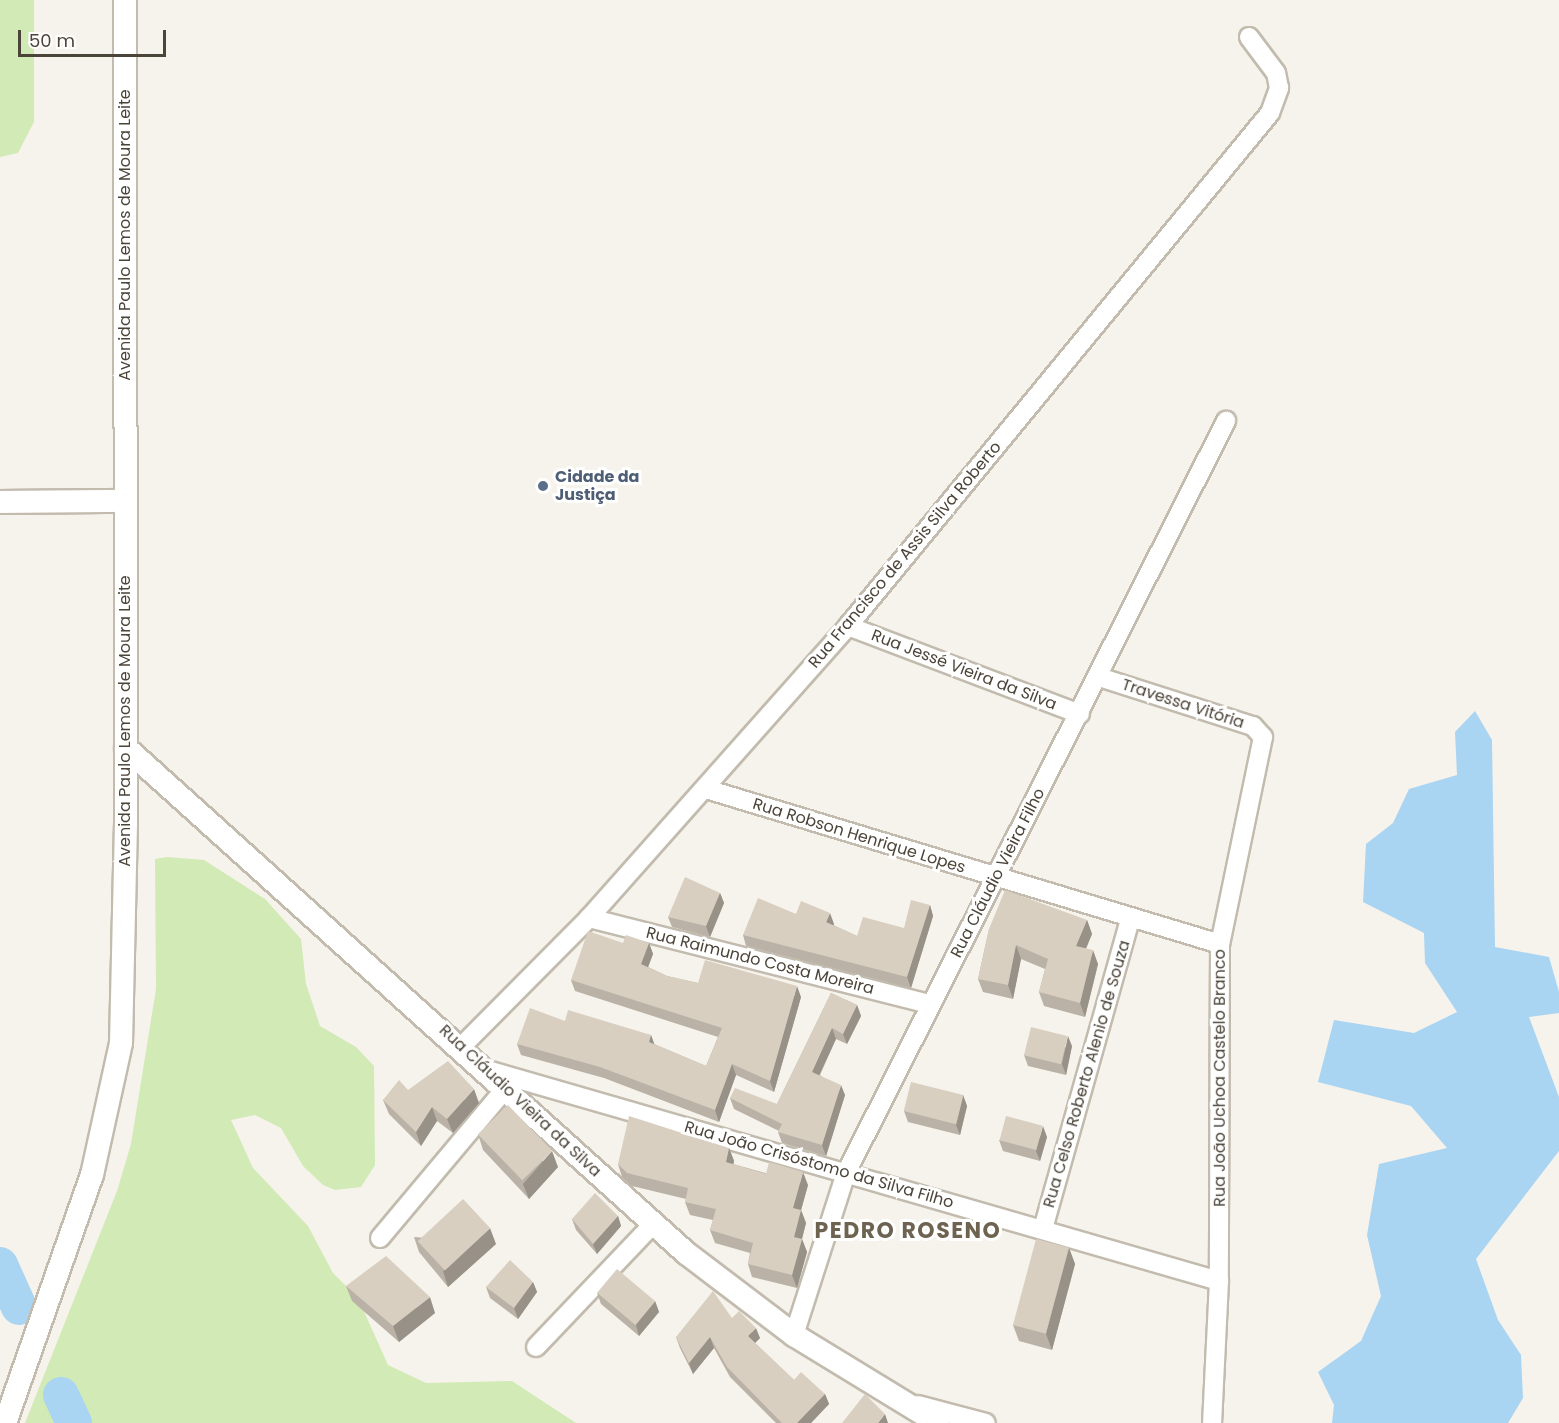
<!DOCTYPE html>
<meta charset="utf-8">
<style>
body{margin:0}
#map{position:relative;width:1559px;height:1423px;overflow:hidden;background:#f6f3ec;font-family:Poppins,sans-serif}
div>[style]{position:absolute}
.green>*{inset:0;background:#d2eab5}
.water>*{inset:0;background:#a9d4f2}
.river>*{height:36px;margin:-18px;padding:0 18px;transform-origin:18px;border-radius:18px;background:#a9d4f2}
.roads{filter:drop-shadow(2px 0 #c2bbae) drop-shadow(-2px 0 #c2bbae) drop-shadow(0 2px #c2bbae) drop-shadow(0 -2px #c2bbae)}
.minor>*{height:18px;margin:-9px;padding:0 9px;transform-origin:9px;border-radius:9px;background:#fff}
.tertiary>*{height:22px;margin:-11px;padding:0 11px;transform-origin:11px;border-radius:11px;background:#fff}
.wall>*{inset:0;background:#bab2a6}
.shaded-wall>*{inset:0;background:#979187}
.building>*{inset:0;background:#d8cfc1;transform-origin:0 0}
.dots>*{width:16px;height:16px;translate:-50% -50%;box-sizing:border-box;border:3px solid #fff;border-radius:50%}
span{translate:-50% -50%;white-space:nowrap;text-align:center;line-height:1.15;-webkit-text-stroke:6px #fff;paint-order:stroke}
.street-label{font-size:16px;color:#4b4439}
.service-label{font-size:16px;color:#4e5e75;font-weight:700}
.left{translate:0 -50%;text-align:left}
.district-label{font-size:22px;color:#6e6250;font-weight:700;letter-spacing:1.5px}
.scale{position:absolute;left:18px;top:30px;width:148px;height:27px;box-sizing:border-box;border:3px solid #4b4439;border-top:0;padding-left:8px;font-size:18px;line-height:21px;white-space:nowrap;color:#4b4439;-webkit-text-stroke:4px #fff;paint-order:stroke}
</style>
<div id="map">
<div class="green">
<div style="clip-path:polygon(0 0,34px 0,34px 122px,18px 153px,0 157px)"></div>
<div style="clip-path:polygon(167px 857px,204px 860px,265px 899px,301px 939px,306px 984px,320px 1026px,356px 1047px,374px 1066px,375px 1165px,361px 1187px,335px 1190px,323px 1185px,303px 1166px,281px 1128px,255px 1115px,231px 1120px,253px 1168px,308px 1226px,333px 1273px,358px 1298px,388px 1365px,426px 1383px,512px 1381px,576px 1423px,25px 1423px,117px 1191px,131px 1144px,156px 989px,155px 859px)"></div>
</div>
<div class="water">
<div style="clip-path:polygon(1475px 711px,1492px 740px,1495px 947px,1549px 957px,1559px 992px,1559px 1013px,1529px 1017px,1559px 1097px,1559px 1151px,1476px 1259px,1498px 1320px,1521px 1355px,1523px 1398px,1508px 1423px,1332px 1423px,1334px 1405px,1318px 1372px,1361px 1341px,1381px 1296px,1367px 1235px,1379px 1164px,1447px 1148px,1411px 1106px,1318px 1082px,1334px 1020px,1414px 1033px,1457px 1012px,1425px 963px,1424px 933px,1363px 902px,1366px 844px,1393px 823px,1409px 789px,1457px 775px,1455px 732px)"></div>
</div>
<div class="river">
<div style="left:0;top:1265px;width:46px;rotate:65.7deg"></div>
<div style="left:61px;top:1395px;width:31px;rotate:65deg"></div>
</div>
<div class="roads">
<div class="minor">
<div style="left:848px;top:626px;width:248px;rotate:20.8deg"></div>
<div style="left:1099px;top:677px;width:162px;rotate:17.7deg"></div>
<div style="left:1253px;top:726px;width:15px;rotate:48deg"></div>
<div style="left:1263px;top:737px;width:211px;rotate:101.7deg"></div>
<div style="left:1220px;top:944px;width:337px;rotate:90.2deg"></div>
<div style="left:1219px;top:1281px;width:142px;rotate:92.8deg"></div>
<div style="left:706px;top:789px;width:537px;rotate:16.78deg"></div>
<div style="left:589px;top:918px;width:352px;rotate:14.2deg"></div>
<div style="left:462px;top:1046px;width:180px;rotate:-45.2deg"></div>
<div style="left:589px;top:918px;width:390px;rotate:-48.4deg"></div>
<div style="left:848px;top:626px;width:664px;rotate:-50.56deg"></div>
<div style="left:1270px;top:113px;width:27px;rotate:-70deg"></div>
<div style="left:1279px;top:88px;width:15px;rotate:-101deg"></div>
<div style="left:1276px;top:73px;width:45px;rotate:-126.9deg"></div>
<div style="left:487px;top:1070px;width:762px;rotate:16.08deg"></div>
<div style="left:1043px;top:1229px;width:322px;rotate:-74.3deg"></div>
<div style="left:380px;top:1238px;width:194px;rotate:-50deg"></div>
<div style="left:794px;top:1335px;width:170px;rotate:-72.2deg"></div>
<div style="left:846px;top:1173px;width:843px;rotate:-63.19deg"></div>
<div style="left:536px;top:1347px;width:170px;rotate:-46.4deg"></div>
<div style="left:918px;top:1405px;width:70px;rotate:14.8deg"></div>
</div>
<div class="tertiary">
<div style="left:0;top:502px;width:123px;rotate:-0.5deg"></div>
<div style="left:126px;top:748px;width:754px;rotate:42.04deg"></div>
<div style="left:686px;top:1253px;width:136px;rotate:37.2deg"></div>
<div style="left:794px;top:1335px;width:169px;rotate:31.4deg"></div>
<div style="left:5px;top:1423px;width:263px;rotate:-70.7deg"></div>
<div style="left:92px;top:1175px;width:135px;rotate:-77.6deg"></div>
<div style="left:121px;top:1043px;width:219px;rotate:-88.7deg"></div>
<div style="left:126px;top:824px;width:824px;rotate:-90.07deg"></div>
</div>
</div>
<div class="wall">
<div style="clip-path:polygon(720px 893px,724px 903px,710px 937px,672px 927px,668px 917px)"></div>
<div style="clip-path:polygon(930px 905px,933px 916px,911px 988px,746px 946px,743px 935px,796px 914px,834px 924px,833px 925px,857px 936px,904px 928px)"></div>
<div style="clip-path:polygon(1087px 920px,1092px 934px,1086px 949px,1098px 964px,1085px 1017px,1044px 1006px,1039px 992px,1045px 969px,1021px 959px,1013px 999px,983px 992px,978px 979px,989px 929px)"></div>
<div style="clip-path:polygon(623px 943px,649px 943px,653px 954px,648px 967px,667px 976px,698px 983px,801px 997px,774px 1092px,736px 1075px,719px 1122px,604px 1078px,521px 1055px,517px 1044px,565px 1021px,651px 1035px,654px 1044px,706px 1066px,718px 1037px,575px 991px,571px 980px)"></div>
<div style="clip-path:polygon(831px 993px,857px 1005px,861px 1016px,847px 1044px,836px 1039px,820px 1075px,845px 1095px,826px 1156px,782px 1143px,778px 1132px,779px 1131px,734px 1109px,730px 1098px,777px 1104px)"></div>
<div style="clip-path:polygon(1072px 1046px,1066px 1075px,1028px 1066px,1024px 1055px)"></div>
<div style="clip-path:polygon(408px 1090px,479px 1103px,453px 1133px,437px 1121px,421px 1146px,389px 1114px,383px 1100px)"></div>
<div style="clip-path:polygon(963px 1095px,967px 1106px,960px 1135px,908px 1122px,904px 1111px)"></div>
<div style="clip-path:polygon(478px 1134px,558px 1167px,529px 1199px,483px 1150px)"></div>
<div style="clip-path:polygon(1047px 1137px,1040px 1161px,1003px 1151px,999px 1140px)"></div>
<div style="clip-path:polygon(729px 1148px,734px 1161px,733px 1164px,808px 1185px,801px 1210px,806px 1223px,802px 1239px,807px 1252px,797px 1288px,752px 1277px,748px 1264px,750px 1253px,715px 1243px,710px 1230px,713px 1220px,690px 1215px,685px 1202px,686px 1199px,632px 1186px,622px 1177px,618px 1164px)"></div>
<div style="clip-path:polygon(618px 1216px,621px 1226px,597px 1254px,576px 1230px,572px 1219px)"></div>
<div style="clip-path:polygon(414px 1237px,496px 1244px,448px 1287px,419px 1252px)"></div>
<div style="clip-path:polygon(1069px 1248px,1075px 1264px,1052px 1350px,1019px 1341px,1013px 1325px)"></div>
<div style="clip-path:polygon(533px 1282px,537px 1292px,518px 1319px,490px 1298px,486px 1287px)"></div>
<div style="clip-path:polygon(346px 1286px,435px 1313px,399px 1342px,352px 1301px)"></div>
<div style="clip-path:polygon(597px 1293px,655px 1301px,659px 1312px,639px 1336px,601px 1304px)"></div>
<div style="clip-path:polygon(732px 1318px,760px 1338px,755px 1343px,794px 1380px,825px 1394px,829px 1404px,811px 1423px,776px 1423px,730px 1377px,714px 1348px,693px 1374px,680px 1348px,676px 1337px)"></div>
</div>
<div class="shaded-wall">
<div style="clip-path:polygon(720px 893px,724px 903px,710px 937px,706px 926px)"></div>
<div style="clip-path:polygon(930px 905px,933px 916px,911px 988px,907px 977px)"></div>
<div style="clip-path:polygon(830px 913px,834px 924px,830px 933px,826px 922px)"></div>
<div style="clip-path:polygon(1087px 920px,1092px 934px,1081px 960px,1076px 946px)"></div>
<div style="clip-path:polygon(649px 943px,653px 954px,645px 975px,641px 964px)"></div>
<div style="clip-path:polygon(1016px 945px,1021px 959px,1013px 999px,1008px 985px)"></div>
<div style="clip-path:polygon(1093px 950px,1098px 964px,1085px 1017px,1080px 1003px)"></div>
<div style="clip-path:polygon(797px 986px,801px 997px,774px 1092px,770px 1081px)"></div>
<div style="clip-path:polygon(857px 1005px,861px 1016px,847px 1044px,843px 1034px)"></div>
<div style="clip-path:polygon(832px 1028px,836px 1039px,816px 1082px,812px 1072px)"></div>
<div style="clip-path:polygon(651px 1035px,655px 1046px,649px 1042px)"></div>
<div style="clip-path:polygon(1068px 1036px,1072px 1046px,1066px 1075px,1062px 1064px)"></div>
<div style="clip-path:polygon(732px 1064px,736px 1075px,719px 1122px,715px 1110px)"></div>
<div style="clip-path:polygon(841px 1085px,845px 1095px,826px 1156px,822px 1145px)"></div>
<div style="clip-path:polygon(474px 1089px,479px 1103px,453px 1133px,447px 1119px)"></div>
<div style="clip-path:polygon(963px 1095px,967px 1106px,960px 1135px,956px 1125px)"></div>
<div style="clip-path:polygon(432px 1107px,437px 1121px,421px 1146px,416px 1132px)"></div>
<div style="clip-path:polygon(1043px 1126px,1047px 1137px,1040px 1161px,1036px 1151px)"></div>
<div style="clip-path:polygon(729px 1148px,734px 1161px,731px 1175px,726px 1162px)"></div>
<div style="clip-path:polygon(552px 1151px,558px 1167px,529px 1199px,523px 1184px)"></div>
<div style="clip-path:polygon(803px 1172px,808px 1185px,798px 1221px,793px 1208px)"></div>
<div style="clip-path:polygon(801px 1210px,806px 1223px,799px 1250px,794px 1237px)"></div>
<div style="clip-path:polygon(618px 1216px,621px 1226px,597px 1254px,593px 1244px)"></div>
<div style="clip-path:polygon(490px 1228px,496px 1244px,448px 1287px,443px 1271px)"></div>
<div style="clip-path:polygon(802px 1239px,807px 1252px,797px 1288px,792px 1275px)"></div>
<div style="clip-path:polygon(1069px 1248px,1075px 1264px,1052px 1350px,1046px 1334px)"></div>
<div style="clip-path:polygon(533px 1282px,537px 1292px,518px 1319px,514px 1308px)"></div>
<div style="clip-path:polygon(430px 1297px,435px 1313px,399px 1342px,393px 1326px)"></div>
<div style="clip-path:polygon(655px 1301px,659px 1312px,639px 1336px,636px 1325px)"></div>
<div style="clip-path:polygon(756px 1328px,760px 1338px,752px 1346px,748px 1336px)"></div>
<div style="clip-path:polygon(710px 1337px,714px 1348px,693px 1374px,689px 1363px)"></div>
<div style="clip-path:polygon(825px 1394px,829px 1404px,811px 1423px,797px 1423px)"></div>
<div style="clip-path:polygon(885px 1414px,888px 1423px,878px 1423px)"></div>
</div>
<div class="building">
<div style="clip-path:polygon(685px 877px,720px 893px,706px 926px,668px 917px)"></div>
<div style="clip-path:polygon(1005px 890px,1087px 920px,1076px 946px,1093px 950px,1080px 1003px,1039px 992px,1048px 959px,1016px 945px,1008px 985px,978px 979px,989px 929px)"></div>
<div style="clip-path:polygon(758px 898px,796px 914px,801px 901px,830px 913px,826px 922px,857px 936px,863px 917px,904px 928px,911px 900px,930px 905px,907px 977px,743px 935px)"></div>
<div style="clip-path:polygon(588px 931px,623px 943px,626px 935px,649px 943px,641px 964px,667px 976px,698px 983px,705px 960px,797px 986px,770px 1081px,732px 1064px,715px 1110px,600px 1067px,517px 1044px,530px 1008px,565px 1021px,568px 1010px,651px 1035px,649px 1042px,706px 1066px,722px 1028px,571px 980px)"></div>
<div style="clip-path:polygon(831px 993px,857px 1005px,843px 1034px,832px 1028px,812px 1072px,841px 1085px,822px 1145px,778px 1132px,782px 1124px,730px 1098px,735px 1088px,777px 1104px)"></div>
<div style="left:1031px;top:1027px;width:38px;height:29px;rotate:14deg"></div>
<div style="clip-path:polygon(448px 1061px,474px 1089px,447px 1119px,432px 1107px,416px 1132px,383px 1100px,399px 1080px,408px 1090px)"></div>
<div style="left:911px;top:1082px;width:54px;height:30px;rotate:14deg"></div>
<div style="left:508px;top:1105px;width:64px;height:42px;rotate:46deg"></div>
<div style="clip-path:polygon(629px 1116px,729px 1148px,726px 1162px,766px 1174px,769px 1162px,803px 1172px,793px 1208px,801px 1210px,794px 1237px,802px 1239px,792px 1275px,748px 1264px,753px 1243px,710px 1230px,716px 1209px,685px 1202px,688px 1188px,627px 1173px,618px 1164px)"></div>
<div style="left:1006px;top:1116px;width:38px;height:25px;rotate:15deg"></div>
<div style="clip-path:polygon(595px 1193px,618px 1216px,593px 1244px,572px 1219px)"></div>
<div style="left:463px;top:1199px;width:40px;height:62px;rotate:47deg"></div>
<div style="left:1036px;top:1239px;width:34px;height:89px;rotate:15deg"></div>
<div style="clip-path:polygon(386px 1256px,430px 1297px,393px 1326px,346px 1286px)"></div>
<div style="clip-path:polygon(510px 1260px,533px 1282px,514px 1308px,486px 1287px)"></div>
<div style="left:617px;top:1269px;width:50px;height:31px;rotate:40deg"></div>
<div style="clip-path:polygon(713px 1291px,732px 1318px,739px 1311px,756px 1328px,748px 1336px,794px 1380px,801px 1372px,825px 1394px,797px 1423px,782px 1423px,727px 1367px,710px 1337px,689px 1363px,676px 1337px)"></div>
<div style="clip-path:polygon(865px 1394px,885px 1414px,878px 1423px,842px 1423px)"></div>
</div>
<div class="dots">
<div style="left:543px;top:486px;background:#5c6f8a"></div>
</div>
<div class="street-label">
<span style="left:125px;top:235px;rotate:-90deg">Avenida Paulo Lemos de Moura Leite</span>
<span style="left:905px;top:555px;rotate:-50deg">Rua Francisco de Assis Silva Roberto</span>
<span style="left:964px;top:670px;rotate:21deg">Rua Jessé Vieira da Silva</span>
<span style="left:1183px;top:704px;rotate:18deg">Travessa Vitória</span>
<span style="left:125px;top:721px;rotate:-90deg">Avenida Paulo Lemos de Moura Leite</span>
<span style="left:859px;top:836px;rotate:17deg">Rua Robson Henrique Lopes</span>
<span style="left:998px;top:873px;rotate:-63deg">Rua Cláudio Vieira Filho</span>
<span style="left:760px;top:961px;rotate:14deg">Rua Raimundo Costa Moreira</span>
<span style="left:1087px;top:1074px;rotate:-74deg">Rua Celso Roberto Alenio de Souza</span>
<span style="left:1220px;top:1078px;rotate:-90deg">Rua João Uchoa Castelo Branco</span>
<span style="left:520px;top:1101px;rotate:43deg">Rua Cláudio Vieira da Silva</span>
<span style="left:819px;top:1165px;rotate:16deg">Rua João Crisóstomo da Silva Filho</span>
</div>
<div class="service-label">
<span class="left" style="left:555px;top:486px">Cidade da<br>Justiça</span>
</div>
<div class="district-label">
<span style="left:908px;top:1231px">PEDRO ROSENO</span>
</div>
<div class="scale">50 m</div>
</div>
